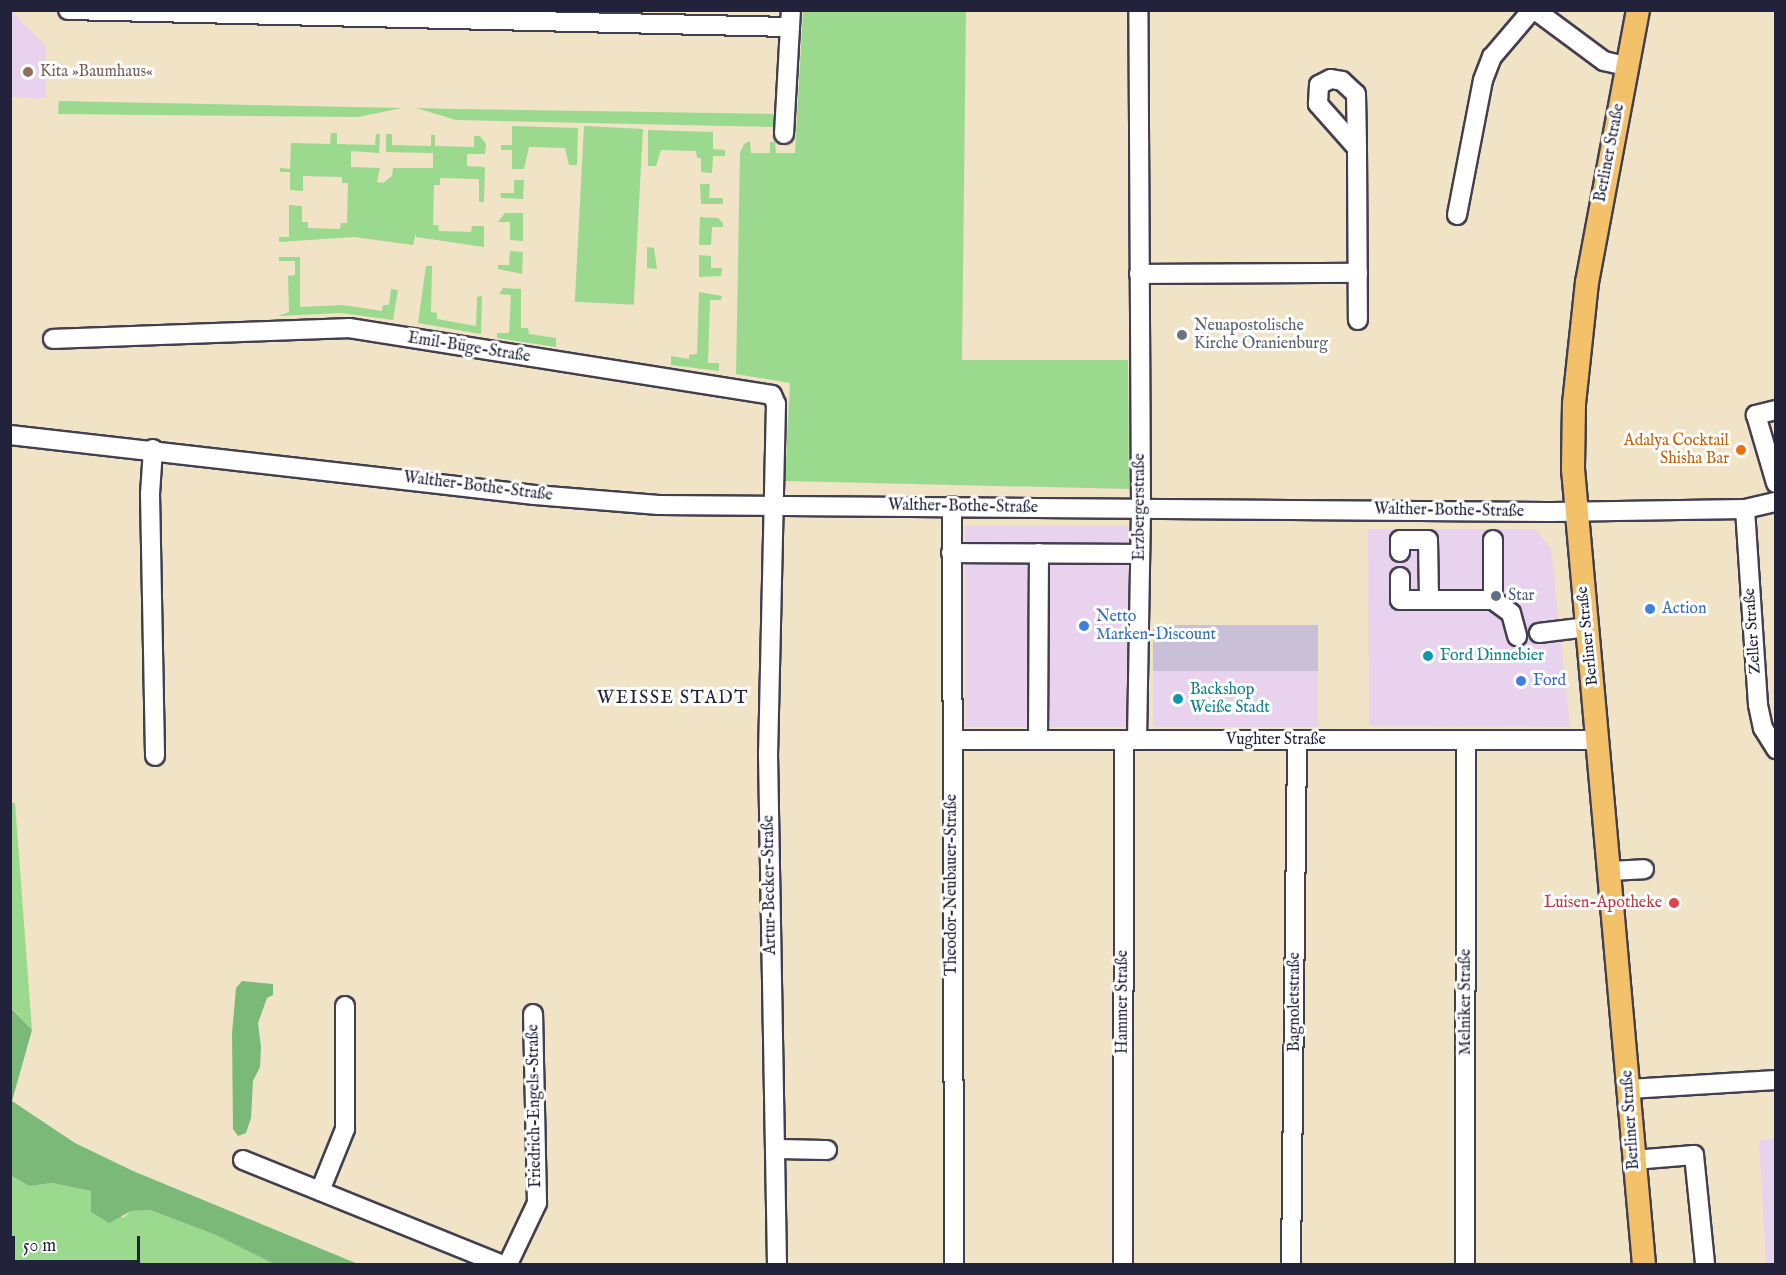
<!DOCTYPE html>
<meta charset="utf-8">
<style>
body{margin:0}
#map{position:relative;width:1786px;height:1275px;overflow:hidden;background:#f1e3c6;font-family:"IM FELL English",serif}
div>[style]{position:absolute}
.built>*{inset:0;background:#e9d2ed;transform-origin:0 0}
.industrial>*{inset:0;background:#c9bfd7;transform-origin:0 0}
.green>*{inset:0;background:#9ad98e;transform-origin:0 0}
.forest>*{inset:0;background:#7bb979}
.roads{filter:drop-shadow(2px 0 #413f50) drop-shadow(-2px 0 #413f50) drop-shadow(0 2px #413f50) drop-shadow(0 -2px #413f50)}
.minor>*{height:18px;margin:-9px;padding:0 9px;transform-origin:9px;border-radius:9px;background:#fff}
.major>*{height:22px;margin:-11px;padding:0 11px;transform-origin:11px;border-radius:11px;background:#f4c16b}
.dots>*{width:16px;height:16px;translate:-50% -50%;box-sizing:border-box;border:3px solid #fff;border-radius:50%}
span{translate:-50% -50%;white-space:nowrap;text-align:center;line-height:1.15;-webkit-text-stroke:6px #fff;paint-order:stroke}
.education-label{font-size:16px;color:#785e54}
.left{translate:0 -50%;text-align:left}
.street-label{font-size:16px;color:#22223b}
.worship-label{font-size:16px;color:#5b616d}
.food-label{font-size:16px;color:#c56008}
.right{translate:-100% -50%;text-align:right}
.service-label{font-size:16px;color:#4e5e75}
.shop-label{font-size:16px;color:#366cbe}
.culture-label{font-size:16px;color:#0d838f}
.health-label{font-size:16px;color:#be3a42}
.neighbourhood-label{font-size:18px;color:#22223b;letter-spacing:1.5px}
.frame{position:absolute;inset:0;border:12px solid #22223b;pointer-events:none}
.scale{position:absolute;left:12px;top:1236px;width:128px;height:27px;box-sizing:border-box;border:3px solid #22223b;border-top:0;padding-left:8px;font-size:18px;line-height:21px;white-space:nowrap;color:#22223b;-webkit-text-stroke:4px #fff;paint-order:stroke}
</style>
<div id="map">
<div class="built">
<div style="clip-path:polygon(12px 11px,46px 46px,46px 98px,11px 97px)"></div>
<div style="left:965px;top:526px;width:163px;height:201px"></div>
<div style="clip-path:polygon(1368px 529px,1535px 529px,1551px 548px,1570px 727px,1369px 726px)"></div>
<div style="left:1153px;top:671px;width:165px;height:56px"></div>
<div style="clip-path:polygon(1775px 1139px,1775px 1264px,1766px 1264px,1759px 1140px)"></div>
</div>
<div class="industrial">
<div style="left:1153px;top:625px;width:165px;height:46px"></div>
</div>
<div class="green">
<div style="clip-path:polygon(803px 11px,966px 11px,962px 360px,1128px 360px,1129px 489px,785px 481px,790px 383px,736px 374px,740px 153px,744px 144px,750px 141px,751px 153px,770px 153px,770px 142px,775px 142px,776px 153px,795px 153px)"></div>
<div style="clip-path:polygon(59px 101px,402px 108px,358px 117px,58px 114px)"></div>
<div style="clip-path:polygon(416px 108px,456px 109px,779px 114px,775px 127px,456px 120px)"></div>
<div style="clip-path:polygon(512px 126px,578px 128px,577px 165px,569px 165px,565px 148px,529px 147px,524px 169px,512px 169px,512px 150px,501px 150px,501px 145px,512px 145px)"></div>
<div style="left:584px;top:126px;width:59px;height:176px;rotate:3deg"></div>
<div style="clip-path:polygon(648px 130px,713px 132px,713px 149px,725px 150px,725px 156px,713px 156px,712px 173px,701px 172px,701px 158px,697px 158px,696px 151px,661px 150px,656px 166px,648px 166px)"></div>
<div style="clip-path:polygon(331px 133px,337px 133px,337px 144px,375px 145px,376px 134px,380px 134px,379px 153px,351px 151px,351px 167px,380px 168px,377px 182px,383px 183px,392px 176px,393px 168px,433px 168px,433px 153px,386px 152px,386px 134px,392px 134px,392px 145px,431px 146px,431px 135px,435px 135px,435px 146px,474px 147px,474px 136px,480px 136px,486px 144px,485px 154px,467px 154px,467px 166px,485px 167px,484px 202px,479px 202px,479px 179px,440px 178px,440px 185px,434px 185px,433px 225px,438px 225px,439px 231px,471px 232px,472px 226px,484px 226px,484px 247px,416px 237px,416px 233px,413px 245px,354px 237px,279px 242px,279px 237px,289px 237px,289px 205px,302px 206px,302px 222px,308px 222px,308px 228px,340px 229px,341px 223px,347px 223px,348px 183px,342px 183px,342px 177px,303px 176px,303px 191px,290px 190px,290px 172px,280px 172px,280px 168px,290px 169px,291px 143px,330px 144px)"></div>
<div style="clip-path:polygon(514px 180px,524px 180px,523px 199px,501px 198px,500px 193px,514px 193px)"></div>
<div style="clip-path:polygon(700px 184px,710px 184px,709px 198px,723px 198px,723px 204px,701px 204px)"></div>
<div style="clip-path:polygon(505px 213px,523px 213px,523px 241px,510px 240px,510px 222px,498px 222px)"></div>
<div style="clip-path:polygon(700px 217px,718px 218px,723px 223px,723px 227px,712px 227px,711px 245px,699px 245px)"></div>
<div style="clip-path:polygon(647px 247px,654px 248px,657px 269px,647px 268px)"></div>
<div style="clip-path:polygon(510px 251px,523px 252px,522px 274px,498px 269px,498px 265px,509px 265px)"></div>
<div style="clip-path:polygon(699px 255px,711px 256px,711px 268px,722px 268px,721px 276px,699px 277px)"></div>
<div style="clip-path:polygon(279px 257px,300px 257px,300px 307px,343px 305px,382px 311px,383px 305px,389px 305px,391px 289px,398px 290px,393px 320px,341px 313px,278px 316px,289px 312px,288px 276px,295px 275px,295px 261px,279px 261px)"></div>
<div style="clip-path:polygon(426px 266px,432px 266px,431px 312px,437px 313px,437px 319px,476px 326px,477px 297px,482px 296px,481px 334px,418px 323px)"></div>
<div style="clip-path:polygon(503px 288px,521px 289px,521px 328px,528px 328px,529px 334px,556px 338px,556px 347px,497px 338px,497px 333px,509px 333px,511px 295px,499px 294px)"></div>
<div style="clip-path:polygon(699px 292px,722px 296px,721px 300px,710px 300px,708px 363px,719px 363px,719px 371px,671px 365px,671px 356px,689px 359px,689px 355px,697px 354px)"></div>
<div style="clip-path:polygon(11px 803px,15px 803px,32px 1030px,11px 1007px)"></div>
<div style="clip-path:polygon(10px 1167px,12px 1176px,29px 1186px,52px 1183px,91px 1191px,123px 1218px,131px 1211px,150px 1210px,216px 1235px,274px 1264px,11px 1264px)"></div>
</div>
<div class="forest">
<div style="clip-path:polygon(242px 981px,273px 984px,273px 995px,267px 998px,258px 1023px,261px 1047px,260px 1067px,253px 1081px,251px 1118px,246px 1133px,238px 1136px,233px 1129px,232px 1033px,236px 988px)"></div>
<div style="clip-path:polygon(10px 1007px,32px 1030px,12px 1101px,75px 1143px,133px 1171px,358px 1264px,274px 1264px,216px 1235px,150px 1210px,131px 1211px,109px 1223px,91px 1212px,91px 1191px,52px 1183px,29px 1186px,12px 1176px)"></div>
</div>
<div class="roads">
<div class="minor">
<div style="left:68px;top:10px;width:722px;rotate:1.35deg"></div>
<div style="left:1535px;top:10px;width:86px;rotate:36.5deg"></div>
<div style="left:1604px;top:61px;width:23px;rotate:13deg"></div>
<div style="left:784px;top:134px;width:124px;rotate:-86.8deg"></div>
<div style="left:1357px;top:148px;width:59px;rotate:-131.6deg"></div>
<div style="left:1318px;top:104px;width:19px;rotate:-87deg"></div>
<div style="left:1319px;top:85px;width:13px;rotate:-27deg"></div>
<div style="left:1331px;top:79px;width:11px;rotate:10deg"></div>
<div style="left:1342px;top:81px;width:19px;rotate:43deg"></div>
<div style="left:1356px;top:94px;width:54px;rotate:88.9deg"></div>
<div style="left:1357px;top:148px;width:172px;rotate:89.7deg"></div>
<div style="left:1457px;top:215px;width:137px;rotate:-79.1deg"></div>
<div style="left:1483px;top:80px;width:25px;rotate:-69deg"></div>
<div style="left:1492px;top:57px;width:62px;rotate:-49.6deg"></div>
<div style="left:1139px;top:274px;width:219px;rotate:-0.3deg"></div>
<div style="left:53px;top:339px;width:296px;rotate:-2.1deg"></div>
<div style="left:349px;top:328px;width:428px;rotate:9deg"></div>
<div style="left:772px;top:395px;width:10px;rotate:66deg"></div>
<div style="left:776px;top:404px;width:350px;rotate:91.3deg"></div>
<div style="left:768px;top:754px;width:510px;rotate:88.99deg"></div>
<div style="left:1776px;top:410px;width:21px;rotate:166deg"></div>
<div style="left:1756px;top:415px;width:71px;rotate:73.6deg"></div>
<div style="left:10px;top:435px;width:528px;rotate:6.52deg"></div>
<div style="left:535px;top:495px;width:124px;rotate:4.6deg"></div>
<div style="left:659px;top:505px;width:894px;rotate:0.45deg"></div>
<div style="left:1553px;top:512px;width:192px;rotate:-0.9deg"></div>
<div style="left:1745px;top:509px;width:32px;rotate:-13deg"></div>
<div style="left:153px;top:449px;width:45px;rotate:93.8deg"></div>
<div style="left:150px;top:494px;width:262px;rotate:88.9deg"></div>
<div style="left:952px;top:506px;width:758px;rotate:89.85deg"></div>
<div style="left:1745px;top:509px;width:196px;rotate:86.2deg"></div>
<div style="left:1758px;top:705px;width:24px;rotate:78deg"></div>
<div style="left:1763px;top:728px;width:25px;rotate:58deg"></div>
<div style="left:1493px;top:540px;width:60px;rotate:90deg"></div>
<div style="left:1400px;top:552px;width:12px;rotate:-90deg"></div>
<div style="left:1400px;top:540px;width:28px"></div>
<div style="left:1428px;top:540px;width:60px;rotate:89deg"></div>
<div style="left:1429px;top:600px;width:64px"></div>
<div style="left:1493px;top:600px;width:22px;rotate:36deg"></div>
<div style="left:1511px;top:613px;width:24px;rotate:75deg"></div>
<div style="left:951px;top:553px;width:189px;rotate:0.3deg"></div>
<div style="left:1400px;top:577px;width:23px;rotate:90deg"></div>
<div style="left:1400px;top:600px;width:29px"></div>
<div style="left:1539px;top:633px;width:49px;rotate:-7deg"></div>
<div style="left:953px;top:740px;width:645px"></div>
<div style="left:1038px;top:740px;width:187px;rotate:-89.7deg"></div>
<div style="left:1137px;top:740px;width:232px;rotate:-89deg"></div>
<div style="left:1141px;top:508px;width:498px;rotate:-90.3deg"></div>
<div style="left:1610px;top:871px;width:34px;rotate:-3deg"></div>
<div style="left:1629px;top:1089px;width:147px;rotate:-3.5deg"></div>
<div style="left:777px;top:1149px;width:50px;rotate:1.1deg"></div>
<div style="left:243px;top:1160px;width:277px;rotate:22deg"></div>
<div style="left:1634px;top:1160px;width:60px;rotate:-4.8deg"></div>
<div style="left:1694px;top:1155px;width:110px;rotate:84.2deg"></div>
<div style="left:320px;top:1191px;width:67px;rotate:-68deg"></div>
<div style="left:345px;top:1129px;width:123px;rotate:-90deg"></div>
<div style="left:508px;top:1264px;width:68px;rotate:-64.6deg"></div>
<div style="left:537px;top:1203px;width:189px;rotate:-91.2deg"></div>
<div style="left:1123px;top:1264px;width:524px;rotate:-89.89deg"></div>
<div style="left:1291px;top:1264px;width:524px;rotate:-89.34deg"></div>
<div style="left:1465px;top:1264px;width:524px;rotate:-89.89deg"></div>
</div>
<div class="major">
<div style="left:1638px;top:10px;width:277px;rotate:100.6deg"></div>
<div style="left:1587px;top:282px;width:123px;rotate:96.1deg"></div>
<div style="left:1574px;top:404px;width:65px;rotate:90.9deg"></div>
<div style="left:1573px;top:469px;width:798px;rotate:84.9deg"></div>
</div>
</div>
<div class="dots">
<div style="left:28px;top:72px;background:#8d6e63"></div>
<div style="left:1182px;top:335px;background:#6b7280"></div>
<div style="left:1741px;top:450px;background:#e8710a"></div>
<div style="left:1496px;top:596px;background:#5c6f8a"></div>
<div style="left:1650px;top:609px;background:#3f7fe0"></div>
<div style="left:1084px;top:626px;background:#3f7fe0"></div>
<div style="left:1428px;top:656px;background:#0f9aa8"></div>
<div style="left:1521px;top:681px;background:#3f7fe0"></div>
<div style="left:1178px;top:699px;background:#0f9aa8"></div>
<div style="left:1674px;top:903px;background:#e0444e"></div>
</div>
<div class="education-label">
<span class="left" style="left:40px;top:72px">Kita »Baumhaus«</span>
</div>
<div class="street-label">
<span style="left:1610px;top:153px;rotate:-79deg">Berliner Straße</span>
<span style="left:469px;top:348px;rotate:9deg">Emil-Büge-Straße</span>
<span style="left:478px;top:487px;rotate:7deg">Walther-Bothe-Straße</span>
<span style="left:963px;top:507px;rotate:1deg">Walther-Bothe-Straße</span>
<span style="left:1140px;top:507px;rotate:-90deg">Erzbergerstraße</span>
<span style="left:1449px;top:511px;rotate:1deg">Walther-Bothe-Straße</span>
<span style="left:1753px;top:631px;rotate:-94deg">Zeller Straße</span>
<span style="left:1588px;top:636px;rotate:-96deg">Berliner Straße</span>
<span style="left:1276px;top:740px">Vughter Straße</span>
<span style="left:770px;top:885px;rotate:-91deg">Artur-Becker-Straße</span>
<span style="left:952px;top:885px;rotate:-90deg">Theodor-Neubauer-Straße</span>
<span style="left:1123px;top:1002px;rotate:-90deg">Hammer Straße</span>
<span style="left:1295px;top:1002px;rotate:-90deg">Bagnoletstraße</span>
<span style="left:1466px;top:1002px;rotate:-90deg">Melniker Straße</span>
<span style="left:535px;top:1106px;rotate:-91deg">Friedrich-Engels-Straße</span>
<span style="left:1631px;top:1120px;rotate:-94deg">Berliner Straße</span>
</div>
<div class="worship-label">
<span class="left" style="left:1194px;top:335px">Neuapostolische<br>Kirche Oranienburg</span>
</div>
<div class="food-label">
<span class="right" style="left:1729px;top:450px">Adalya Cocktail<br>Shisha Bar</span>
</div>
<div class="service-label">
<span class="left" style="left:1508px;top:596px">Star</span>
</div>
<div class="shop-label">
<span class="left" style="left:1662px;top:609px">Action</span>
<span class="left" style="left:1096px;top:626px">Netto<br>Marken-Discount</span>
<span class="left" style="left:1533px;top:681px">Ford</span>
</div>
<div class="culture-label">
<span class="left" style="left:1440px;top:656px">Ford Dinnebier</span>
<span class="left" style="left:1190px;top:699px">Backshop<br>Weiße Stadt</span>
</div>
<div class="health-label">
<span class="right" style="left:1662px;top:903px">Luisen-Apotheke</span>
</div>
<div class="neighbourhood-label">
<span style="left:673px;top:699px">WEISSE STADT</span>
</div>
<div class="frame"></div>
<div class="scale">50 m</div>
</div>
